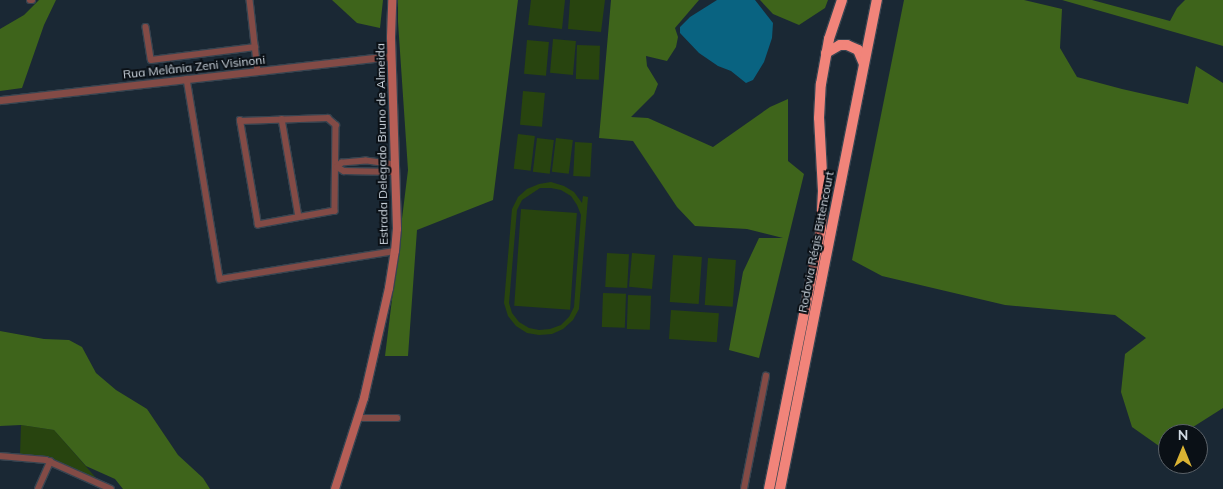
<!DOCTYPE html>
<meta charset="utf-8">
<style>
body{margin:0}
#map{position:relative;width:1223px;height:489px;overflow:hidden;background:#1a2834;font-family:Mulish,sans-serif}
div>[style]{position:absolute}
.green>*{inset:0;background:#28440f;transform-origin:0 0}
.forest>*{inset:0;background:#3e641b}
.water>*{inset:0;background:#096381}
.roads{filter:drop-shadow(1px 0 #374450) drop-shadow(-1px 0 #374450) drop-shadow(0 1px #374450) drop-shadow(0 -1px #374450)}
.minor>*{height:5.5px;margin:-2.75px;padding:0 2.75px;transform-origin:2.75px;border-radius:2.75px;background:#834b46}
.tertiary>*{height:7px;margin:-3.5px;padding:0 3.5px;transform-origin:3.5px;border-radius:3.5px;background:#834b46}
.secondary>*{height:8px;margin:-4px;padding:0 4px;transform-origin:4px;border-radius:4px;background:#b65e56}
.motorway>*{height:10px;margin:-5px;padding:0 5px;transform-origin:5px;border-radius:5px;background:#f1847a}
span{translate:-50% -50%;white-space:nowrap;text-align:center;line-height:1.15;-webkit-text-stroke:4px #0a1016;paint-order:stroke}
.street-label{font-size:12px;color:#d1dae3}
.north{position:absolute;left:1158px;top:424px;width:50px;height:50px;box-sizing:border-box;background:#0a1016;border:1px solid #5a6168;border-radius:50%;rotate:0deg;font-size:14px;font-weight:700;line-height:20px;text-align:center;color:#d1dae3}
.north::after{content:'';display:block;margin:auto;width:18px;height:22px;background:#dab333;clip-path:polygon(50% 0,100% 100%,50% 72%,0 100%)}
</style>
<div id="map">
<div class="green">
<div style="clip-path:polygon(531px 0,565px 0,562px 29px,528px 25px)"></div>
<div style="clip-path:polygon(570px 0,605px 0,601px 32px,568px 29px)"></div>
<div style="left:553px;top:39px;width:23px;height:34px;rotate:5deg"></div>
<div style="left:527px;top:40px;width:22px;height:34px;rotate:5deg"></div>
<div style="left:577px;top:45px;width:23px;height:34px;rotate:2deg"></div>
<div style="left:523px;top:91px;width:22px;height:34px;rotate:5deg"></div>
<div style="left:518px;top:134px;width:17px;height:35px;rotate:7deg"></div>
<div style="left:537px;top:138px;width:17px;height:34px;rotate:7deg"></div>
<div style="left:556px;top:138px;width:17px;height:34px;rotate:7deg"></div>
<div style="left:575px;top:142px;width:17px;height:34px;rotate:3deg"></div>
<div style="clip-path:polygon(evenodd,551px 182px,564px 186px,574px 192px,582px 203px,583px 196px,588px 197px,579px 309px,573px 320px,563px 329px,552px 334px,539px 335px,527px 333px,516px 326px,508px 316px,504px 303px,512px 209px,518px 197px,527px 189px,539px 184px,551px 182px,540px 188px,551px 188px,561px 190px,571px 196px,577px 205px,581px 215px,574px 307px,569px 317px,561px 325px,550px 329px,539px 330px,529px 328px,519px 322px,512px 313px,509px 303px,517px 210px,522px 200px,540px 188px)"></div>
<div style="left:521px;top:209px;width:56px;height:97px;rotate:4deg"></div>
<div style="left:607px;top:253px;width:22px;height:34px;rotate:3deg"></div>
<div style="left:632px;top:253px;width:23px;height:34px;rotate:5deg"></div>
<div style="left:673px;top:255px;width:29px;height:47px;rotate:4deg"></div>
<div style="left:708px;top:258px;width:28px;height:47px;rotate:4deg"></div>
<div style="left:603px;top:293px;width:23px;height:34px;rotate:2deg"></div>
<div style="left:628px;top:295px;width:23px;height:34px;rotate:2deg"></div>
<div style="left:671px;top:310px;width:48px;height:29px;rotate:4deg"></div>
<div style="clip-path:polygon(21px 425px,54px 430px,97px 479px,49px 457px,20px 454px)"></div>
</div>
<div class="forest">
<div style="clip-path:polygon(39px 0,56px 0,44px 25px,22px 88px,0 91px,0 29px,24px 15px)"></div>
<div style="clip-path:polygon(332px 0,383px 0,380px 28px,357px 23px)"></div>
<div style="clip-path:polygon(398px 0,518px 0,493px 200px,417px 230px,408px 356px,385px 356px,408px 170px,398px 22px)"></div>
<div style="clip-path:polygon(611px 0,699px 0,675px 28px,678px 37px,676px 47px,667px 61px,646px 56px,647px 66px,658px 84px,654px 94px,631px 117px,648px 118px,713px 147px,770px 107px,788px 99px,788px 161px,804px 174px,759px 358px,729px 350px,743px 272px,759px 238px,783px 238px,747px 229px,695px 226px,677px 207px,633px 141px,599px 138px)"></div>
<div style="clip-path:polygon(760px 0,828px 0,825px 8px,799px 25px,773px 14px)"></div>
<div style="clip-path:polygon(904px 0,1024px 0,1062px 9px,1060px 48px,1077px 77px,1122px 89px,1188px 104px,1196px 66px,1223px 83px,1223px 408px,1182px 434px,1168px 434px,1168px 441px,1159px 446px,1132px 427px,1121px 392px,1125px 354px,1146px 338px,1115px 315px,1005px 305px,882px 276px,852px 260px)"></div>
<div style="clip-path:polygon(1062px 0,1092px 0,1170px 21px,1177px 8px,1185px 0,1223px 0,1223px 46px)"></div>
<div style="clip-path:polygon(0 331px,44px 339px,69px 340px,82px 347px,96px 373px,116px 390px,147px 409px,178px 455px,203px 478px,210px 489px,123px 489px,115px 479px,86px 466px,54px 430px,21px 425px,0 426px)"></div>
</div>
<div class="water">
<div style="clip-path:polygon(717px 0,755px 0,773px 23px,772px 38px,764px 62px,753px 80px,746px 83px,731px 71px,718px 66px,699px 53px,680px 33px,680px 27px,690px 17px)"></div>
</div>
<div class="roads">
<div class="minor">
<div style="left:30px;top:0;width:2px"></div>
<div style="left:250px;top:0;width:71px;rotate:83.6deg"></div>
<div style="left:146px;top:27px;width:33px;rotate:81deg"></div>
<div style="left:151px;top:60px;width:105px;rotate:-7.1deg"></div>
<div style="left:187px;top:79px;width:203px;rotate:80.6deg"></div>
<div style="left:220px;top:279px;width:177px;rotate:-9.1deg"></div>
<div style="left:328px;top:118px;width:11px;rotate:41deg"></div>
<div style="left:336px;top:125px;width:86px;rotate:90.7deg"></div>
<div style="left:335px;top:211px;width:78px;rotate:169.7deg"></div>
<div style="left:258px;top:225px;width:106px;rotate:-99.8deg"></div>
<div style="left:240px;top:121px;width:88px;rotate:-2deg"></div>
<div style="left:282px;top:119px;width:99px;rotate:80.2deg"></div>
<div style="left:395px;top:165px;width:29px;rotate:-172deg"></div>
<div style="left:366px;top:161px;width:24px;rotate:175deg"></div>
<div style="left:342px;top:163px;width:6px;rotate:141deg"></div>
<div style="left:337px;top:167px;width:8px;rotate:30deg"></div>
<div style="left:344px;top:171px;width:51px;rotate:1.1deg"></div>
<div style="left:358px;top:418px;width:39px"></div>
<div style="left:0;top:456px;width:46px;rotate:5deg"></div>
<div style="left:46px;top:460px;width:71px;rotate:24deg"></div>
<div style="left:38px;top:489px;width:30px;rotate:-66deg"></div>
<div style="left:744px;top:489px;width:115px;rotate:-79deg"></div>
</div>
<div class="tertiary">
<div style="left:0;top:100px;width:393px;rotate:-6.4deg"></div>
</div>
<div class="secondary">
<div style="left:335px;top:489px;width:96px;rotate:-72.3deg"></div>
<div style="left:364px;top:398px;width:113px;rotate:-77.2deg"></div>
<div style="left:389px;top:288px;width:37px;rotate:-81deg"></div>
<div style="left:395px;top:251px;width:22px;rotate:-85deg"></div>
<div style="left:397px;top:229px;width:192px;rotate:-91.8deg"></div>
<div style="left:391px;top:37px;width:37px;rotate:-88deg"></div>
</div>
<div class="motorway">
<div style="left:826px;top:53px;width:16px;rotate:-30deg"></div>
<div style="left:840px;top:45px;width:7px"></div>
<div style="left:847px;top:45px;width:12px;rotate:24deg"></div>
<div style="left:858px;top:50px;width:15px;rotate:67deg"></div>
<div style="left:769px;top:489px;width:265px;rotate:-78.7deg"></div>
<div style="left:821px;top:229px;width:38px;rotate:-87deg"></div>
<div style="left:823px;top:191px;width:73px;rotate:-93.1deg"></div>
<div style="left:819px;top:118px;width:34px;rotate:-87deg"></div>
<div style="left:821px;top:84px;width:46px;rotate:-79.9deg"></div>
<div style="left:829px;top:39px;width:41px;rotate:-71.6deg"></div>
<div style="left:780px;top:489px;width:499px;rotate:-78.8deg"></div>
</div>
</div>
<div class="street-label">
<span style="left:194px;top:67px;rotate:-6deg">Rua Melânia Zeni Visinoni</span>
<span style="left:382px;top:144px;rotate:-91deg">Estrada Delegado Bruno de Almeida</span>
<span style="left:816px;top:242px;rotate:-79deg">Rodovia Régis Bittencourt</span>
</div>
<div class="north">N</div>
</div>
